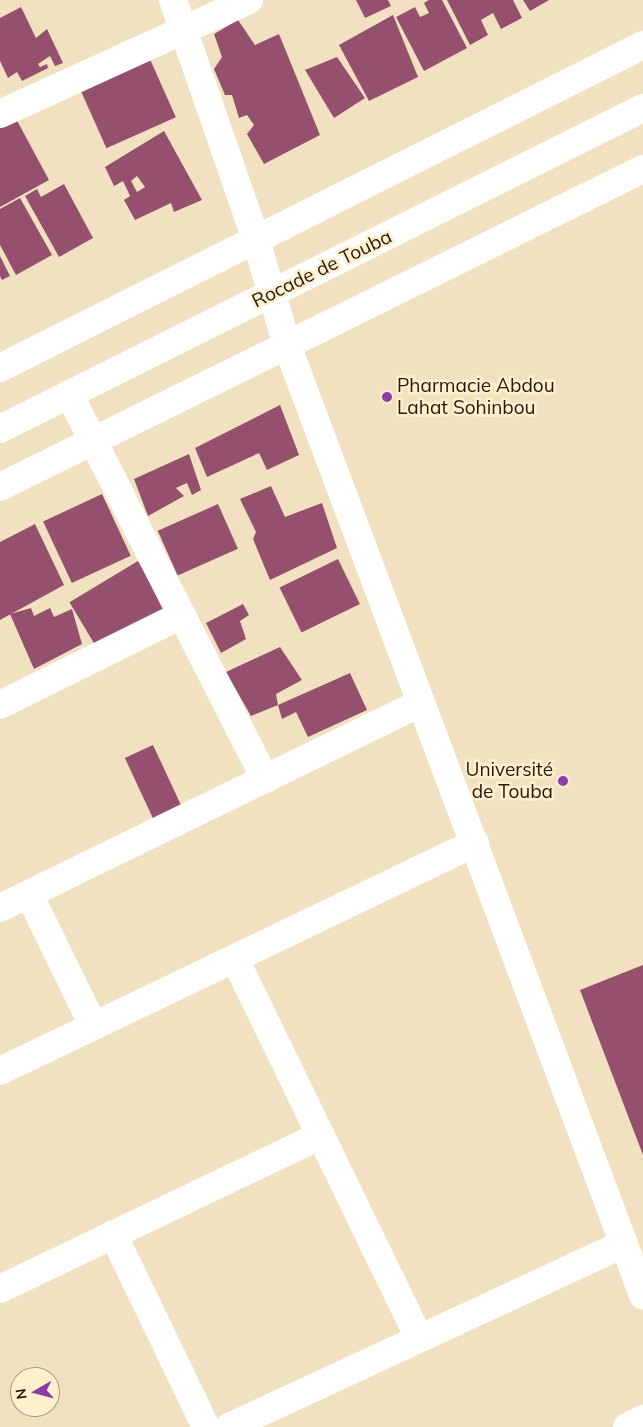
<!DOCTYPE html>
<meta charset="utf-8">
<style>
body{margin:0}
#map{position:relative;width:643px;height:1427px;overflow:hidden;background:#f1e1c0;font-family:Mulish,sans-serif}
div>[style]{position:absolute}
.building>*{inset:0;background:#95506d;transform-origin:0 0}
.minor>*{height:28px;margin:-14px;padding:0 14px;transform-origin:14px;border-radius:14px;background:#fff}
.major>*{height:28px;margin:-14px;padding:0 14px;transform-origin:14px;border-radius:14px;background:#fff}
.dots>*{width:14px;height:14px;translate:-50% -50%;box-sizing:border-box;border:2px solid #ffefcd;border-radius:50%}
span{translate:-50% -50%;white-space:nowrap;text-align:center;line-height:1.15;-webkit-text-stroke:5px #ffefcd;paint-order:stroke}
.street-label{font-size:19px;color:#211b0f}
.poi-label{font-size:19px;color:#211b0f}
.left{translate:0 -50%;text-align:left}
.right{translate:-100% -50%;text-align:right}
.north{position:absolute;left:10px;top:1367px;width:50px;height:50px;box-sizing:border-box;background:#ffefcd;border:1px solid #a69a81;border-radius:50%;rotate:262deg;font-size:14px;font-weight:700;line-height:20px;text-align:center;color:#211b0f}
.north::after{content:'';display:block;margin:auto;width:18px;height:22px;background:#8e3baa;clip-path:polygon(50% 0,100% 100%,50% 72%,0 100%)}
</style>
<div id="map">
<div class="building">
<div style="clip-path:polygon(356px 0,388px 0,391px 6px,365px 18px)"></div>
<div style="clip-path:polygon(429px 0,442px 0,467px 48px,424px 71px,396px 17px,415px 7px,420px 17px,429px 13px,424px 3px)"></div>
<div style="clip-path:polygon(447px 0,513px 0,522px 18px,501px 29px,493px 13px,481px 20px,488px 35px,470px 45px)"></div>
<div style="clip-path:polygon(523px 0,549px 0,530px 11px)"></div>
<div style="clip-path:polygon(21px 7px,36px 38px,47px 29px,63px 63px,55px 66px,50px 56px,38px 64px,40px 67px,47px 64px,48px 68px,22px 81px,17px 72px,8px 78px,0 61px,0 18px)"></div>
<div style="clip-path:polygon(393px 15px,418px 77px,369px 101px,339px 45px)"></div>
<div style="clip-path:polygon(238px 20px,255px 45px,279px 34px,320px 135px,264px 164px,247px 134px,254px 125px,247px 115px,239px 118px,232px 95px,225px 95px,214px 69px,222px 57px,214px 34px)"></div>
<div style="left:149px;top:57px;width:66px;height:76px;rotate:66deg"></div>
<div style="clip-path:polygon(337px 57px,365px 98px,334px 118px,305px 70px)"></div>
<div style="clip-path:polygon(14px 115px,49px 180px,0 207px,0 123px)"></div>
<div style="clip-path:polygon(evenodd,164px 131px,202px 200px,174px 212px,171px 203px,135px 220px,124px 200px,130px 196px,123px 181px,114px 186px,105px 167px,164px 131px,137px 176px,145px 187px,137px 192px,131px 181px,137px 176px)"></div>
<div style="clip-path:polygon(64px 184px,93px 238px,59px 257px,25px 196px,37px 189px,41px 197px)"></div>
<div style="clip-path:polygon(20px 198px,52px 255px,16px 275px,0 245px,0 209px)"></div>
<div style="clip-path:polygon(0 256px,10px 276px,2px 280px,0 276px)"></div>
<div style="clip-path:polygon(280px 405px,299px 455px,267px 470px,259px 453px,207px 477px,195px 448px)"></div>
<div style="clip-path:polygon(189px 454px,201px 490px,192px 495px,187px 483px,176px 488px,184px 496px,148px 516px,134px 479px)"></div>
<div style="clip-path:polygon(271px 486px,285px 517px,322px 503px,337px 548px,270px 580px,253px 539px,256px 532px,240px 499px)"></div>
<div style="left:102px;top:494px;width:68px;height:65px;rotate:65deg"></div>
<div style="left:218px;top:504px;width:49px;height:66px;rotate:66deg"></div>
<div style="clip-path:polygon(35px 524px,64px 585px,0 620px,0 542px)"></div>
<div style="left:338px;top:559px;width:50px;height:65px;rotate:64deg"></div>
<div style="left:138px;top:561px;width:58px;height:80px;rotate:59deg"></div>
<div style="clip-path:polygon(243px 604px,249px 615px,240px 621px,246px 639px,221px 653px,206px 623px)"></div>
<div style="clip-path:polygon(31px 608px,34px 616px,50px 608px,54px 617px,72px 609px,82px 644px,34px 669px,10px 614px)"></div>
<div style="clip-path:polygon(280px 647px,302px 680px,276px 694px,278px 705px,251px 716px,226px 672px)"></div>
<div style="clip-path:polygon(350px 673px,367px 710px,308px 737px,296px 712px,282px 719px,278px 705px)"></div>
<div style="left:153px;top:745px;width:68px;height:31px;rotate:65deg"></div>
<div style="clip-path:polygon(643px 965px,643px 1155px,580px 990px)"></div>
</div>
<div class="minor">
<div style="left:173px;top:0;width:254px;rotate:70.9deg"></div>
<div style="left:256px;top:240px;width:109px;rotate:73.6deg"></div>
<div style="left:287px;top:345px;width:1015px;rotate:69.46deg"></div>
<div style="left:0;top:114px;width:274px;rotate:-24.6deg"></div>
<div style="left:0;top:368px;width:720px;rotate:-26.67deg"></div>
<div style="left:69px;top:394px;width:432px;rotate:63deg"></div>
<div style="left:0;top:487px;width:717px;rotate:-26.32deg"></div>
<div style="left:0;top:705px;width:202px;rotate:-26.4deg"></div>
<div style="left:29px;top:894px;width:146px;rotate:64deg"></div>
<div style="left:0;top:908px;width:467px;rotate:-26deg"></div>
<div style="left:235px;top:959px;width:421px;rotate:64.1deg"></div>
<div style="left:0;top:1071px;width:527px;rotate:-25.64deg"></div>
<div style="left:113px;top:1234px;width:214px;rotate:64.3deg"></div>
<div style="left:0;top:1289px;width:355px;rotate:-25.6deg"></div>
<div style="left:229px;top:1427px;width:434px;rotate:-24.9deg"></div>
<div style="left:627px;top:1427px;width:18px;rotate:-27deg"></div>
</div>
<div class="major">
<div style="left:0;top:429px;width:719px;rotate:-26.53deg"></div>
</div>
<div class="dots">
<div style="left:387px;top:397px;background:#8e3baa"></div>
<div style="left:563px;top:781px;background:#8e3baa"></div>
</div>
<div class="street-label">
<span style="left:322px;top:269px;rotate:-26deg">Rocade de Touba</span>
</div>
<div class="poi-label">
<span class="left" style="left:397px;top:397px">Pharmacie Abdou<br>Lahat Sohinbou</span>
<span class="right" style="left:553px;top:781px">Université<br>de Touba</span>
</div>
<div class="north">N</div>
</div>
